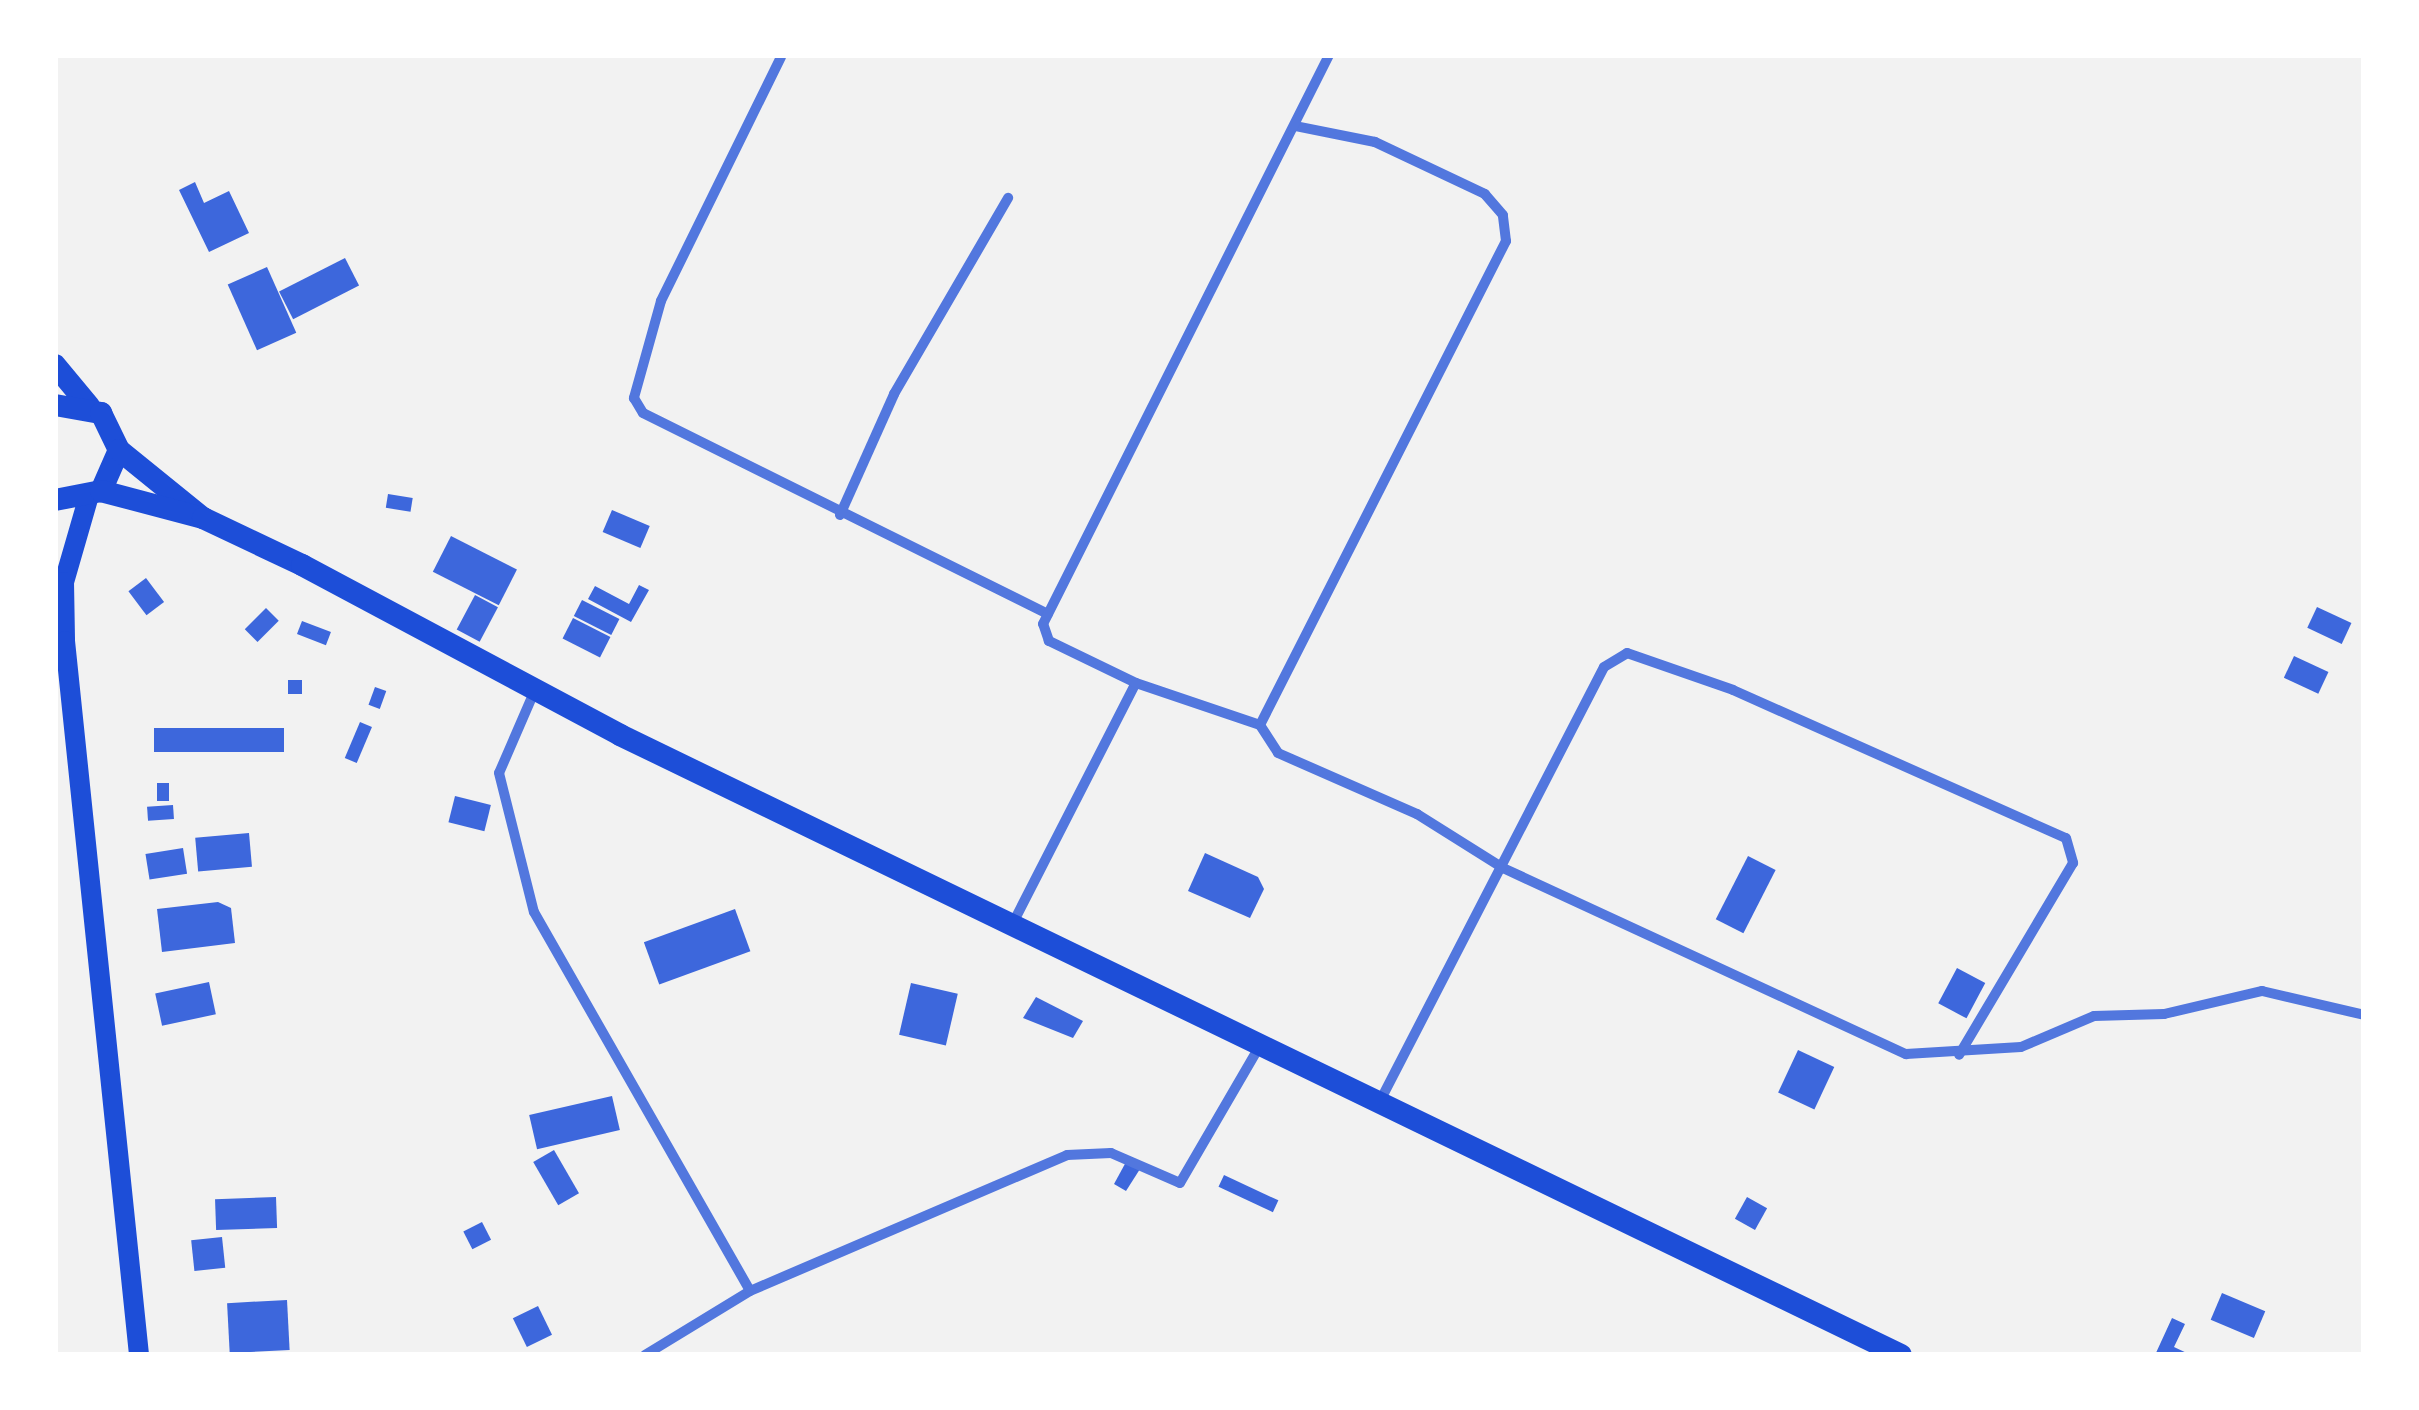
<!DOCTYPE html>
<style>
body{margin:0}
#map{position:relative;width:2419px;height:1410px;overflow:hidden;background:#f2f2f2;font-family:"DM Sans",sans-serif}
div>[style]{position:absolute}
.building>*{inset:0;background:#3d67dc;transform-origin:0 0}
.minor>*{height:10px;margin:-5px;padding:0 5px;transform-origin:5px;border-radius:5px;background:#5277de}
.primary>*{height:20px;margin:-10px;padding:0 10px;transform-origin:10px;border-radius:10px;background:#1d4ed8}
.trunk>*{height:22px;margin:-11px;padding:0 11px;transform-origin:11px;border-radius:11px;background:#1d4ed8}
span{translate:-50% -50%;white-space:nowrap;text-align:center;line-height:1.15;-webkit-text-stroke:8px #fff;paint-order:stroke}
.frame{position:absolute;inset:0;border:58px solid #fff;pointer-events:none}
</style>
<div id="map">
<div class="building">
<div style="clip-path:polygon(195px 182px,204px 203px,229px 191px,249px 233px,209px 252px,179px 190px)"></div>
<div style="left:345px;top:258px;width:31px;height:74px;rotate:63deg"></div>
<div style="left:267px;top:267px;width:72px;height:43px;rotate:66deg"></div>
<div style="left:388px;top:494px;width:25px;height:14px;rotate:9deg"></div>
<div style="left:612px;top:510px;width:41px;height:24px;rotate:23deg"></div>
<div style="left:451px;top:536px;width:74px;height:40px;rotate:27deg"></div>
<div style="left:146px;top:578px;width:30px;height:22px;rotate:53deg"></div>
<div style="clip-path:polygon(639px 585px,649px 590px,631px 622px,588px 599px,595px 586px,629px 604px)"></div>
<div style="left:475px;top:595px;width:26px;height:39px;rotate:28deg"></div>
<div style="left:582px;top:600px;width:42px;height:18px;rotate:27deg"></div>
<div style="left:2317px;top:607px;width:38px;height:23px;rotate:25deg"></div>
<div style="left:266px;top:608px;width:18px;height:30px;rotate:45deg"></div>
<div style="left:573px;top:618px;width:42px;height:23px;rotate:27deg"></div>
<div style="left:302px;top:621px;width:31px;height:14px;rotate:21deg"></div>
<div style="left:2294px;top:656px;width:38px;height:24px;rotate:25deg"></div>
<div style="left:288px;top:680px;width:14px;height:14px"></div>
<div style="left:375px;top:687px;width:12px;height:19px;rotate:20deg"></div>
<div style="left:360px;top:722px;width:13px;height:39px;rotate:23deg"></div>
<div style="left:284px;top:728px;width:24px;height:130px;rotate:90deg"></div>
<div style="left:157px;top:783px;width:12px;height:18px"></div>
<div style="left:455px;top:796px;width:37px;height:27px;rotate:14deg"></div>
<div style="left:173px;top:805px;width:14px;height:26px;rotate:86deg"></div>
<div style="left:249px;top:833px;width:34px;height:54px;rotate:85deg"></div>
<div style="left:183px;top:848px;width:26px;height:38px;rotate:81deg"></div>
<div style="clip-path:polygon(1205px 853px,1258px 877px,1264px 889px,1250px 918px,1188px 891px)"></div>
<div style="left:1748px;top:856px;width:31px;height:71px;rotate:27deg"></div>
<div style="clip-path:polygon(218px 902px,231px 908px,235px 943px,162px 952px,157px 909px)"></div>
<div style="left:735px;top:909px;width:45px;height:97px;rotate:70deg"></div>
<div style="left:1957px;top:968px;width:32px;height:40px;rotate:28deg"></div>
<div style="left:209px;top:982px;width:33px;height:55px;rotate:78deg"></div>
<div style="left:911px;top:983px;width:48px;height:53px;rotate:13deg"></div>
<div style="clip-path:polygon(1036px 997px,1083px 1021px,1073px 1038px,1023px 1018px)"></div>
<div style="left:1798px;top:1050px;width:40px;height:47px;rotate:25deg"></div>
<div style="left:612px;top:1096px;width:35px;height:85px;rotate:77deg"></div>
<div style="left:554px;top:1150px;width:50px;height:24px;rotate:60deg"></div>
<div style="clip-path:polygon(1126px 1162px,1140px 1169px,1126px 1191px,1114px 1184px)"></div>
<div style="left:1224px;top:1175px;width:60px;height:13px;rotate:25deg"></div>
<div style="left:276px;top:1197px;width:31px;height:61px;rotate:88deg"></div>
<div style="left:1747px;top:1197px;width:23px;height:25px;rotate:29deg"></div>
<div style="left:482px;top:1222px;width:20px;height:21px;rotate:63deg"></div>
<div style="left:222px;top:1237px;width:31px;height:31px;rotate:84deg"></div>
<div style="left:2222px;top:1293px;width:47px;height:29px;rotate:23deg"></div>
<div style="left:287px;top:1300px;width:50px;height:60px;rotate:87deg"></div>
<div style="left:538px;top:1306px;width:32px;height:28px;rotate:64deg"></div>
<div style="clip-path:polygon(2172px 1318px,2185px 1324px,2174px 1347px,2191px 1355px,2155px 1355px)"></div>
</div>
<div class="minor">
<div style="left:781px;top:57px;width:272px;rotate:116.2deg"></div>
<div style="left:661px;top:301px;width:101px;rotate:105.6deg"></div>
<div style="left:634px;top:398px;width:17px;rotate:59deg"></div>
<div style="left:643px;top:413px;width:452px;rotate:26.4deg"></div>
<div style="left:840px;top:515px;width:133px;rotate:-65.9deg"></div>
<div style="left:894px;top:394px;width:227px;rotate:-59.8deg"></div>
<div style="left:1136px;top:683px;width:131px;rotate:18.7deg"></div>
<div style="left:1260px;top:725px;width:33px;rotate:57deg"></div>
<div style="left:1278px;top:753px;width:152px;rotate:23.7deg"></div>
<div style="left:1417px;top:814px;width:102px;rotate:32.1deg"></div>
<div style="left:1503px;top:868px;width:444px;rotate:24.8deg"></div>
<div style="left:1906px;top:1054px;width:115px;rotate:-3.5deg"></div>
<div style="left:2021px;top:1047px;width:79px;rotate:-23deg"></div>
<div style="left:2094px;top:1016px;width:70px;rotate:-1.6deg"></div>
<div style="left:2164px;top:1014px;width:101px;rotate:-13.2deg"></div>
<div style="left:2262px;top:991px;width:105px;rotate:13.2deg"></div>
<div style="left:535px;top:690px;width:90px;rotate:113.4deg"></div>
<div style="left:499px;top:773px;width:143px;rotate:75.9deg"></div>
<div style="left:534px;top:912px;width:436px;rotate:60.3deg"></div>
<div style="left:1260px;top:725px;width:543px;rotate:-63.06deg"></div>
<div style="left:1506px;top:241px;width:26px;rotate:-97deg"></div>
<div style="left:1503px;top:215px;width:28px;rotate:-131deg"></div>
<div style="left:1485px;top:194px;width:122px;rotate:-154.7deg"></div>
<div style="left:1375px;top:142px;width:82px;rotate:-168.7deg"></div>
<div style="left:1014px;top:921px;width:267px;rotate:-62.9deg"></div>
<div style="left:1136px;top:683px;width:97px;rotate:-154.2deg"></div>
<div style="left:1049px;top:641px;width:18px;rotate:-109deg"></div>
<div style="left:1043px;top:624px;width:637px;rotate:-63.31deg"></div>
<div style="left:1380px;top:1101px;width:488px;rotate:-62.7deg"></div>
<div style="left:1604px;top:667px;width:27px;rotate:-31deg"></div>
<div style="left:1627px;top:653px;width:112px;rotate:19.2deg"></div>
<div style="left:1733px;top:690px;width:364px;rotate:24deg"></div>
<div style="left:2066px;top:838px;width:26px;rotate:74deg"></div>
<div style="left:2073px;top:863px;width:223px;rotate:120.7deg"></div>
<div style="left:645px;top:1355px;width:123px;rotate:-31.4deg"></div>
<div style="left:750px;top:1291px;width:345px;rotate:-23.2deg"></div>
<div style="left:1067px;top:1155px;width:44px;rotate:-2.6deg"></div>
<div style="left:1111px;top:1153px;width:75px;rotate:23.5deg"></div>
<div style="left:1180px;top:1183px;width:157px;rotate:-59.8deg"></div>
</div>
<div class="primary">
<div style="left:88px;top:499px;width:86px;rotate:106.1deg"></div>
<div style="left:64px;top:582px;width:59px;rotate:89deg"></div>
<div style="left:65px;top:641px;width:718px;rotate:84.08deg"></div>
</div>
<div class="trunk">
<div style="left:55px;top:365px;width:53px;rotate:50.3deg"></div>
<div style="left:55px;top:405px;width:47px;rotate:9.9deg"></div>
<div style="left:101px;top:413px;width:41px;rotate:64.1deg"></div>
<div style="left:119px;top:450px;width:45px;rotate:113.7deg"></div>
<div style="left:101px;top:491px;width:47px;rotate:168.9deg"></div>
<div style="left:119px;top:450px;width:108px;rotate:39deg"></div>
<div style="left:101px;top:491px;width:106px;rotate:14.8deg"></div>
<div style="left:203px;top:518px;width:110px;rotate:25.4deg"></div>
<div style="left:302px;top:565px;width:361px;rotate:28.1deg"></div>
<div style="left:620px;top:735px;width:1423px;rotate:25.83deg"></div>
</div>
<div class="frame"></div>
</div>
